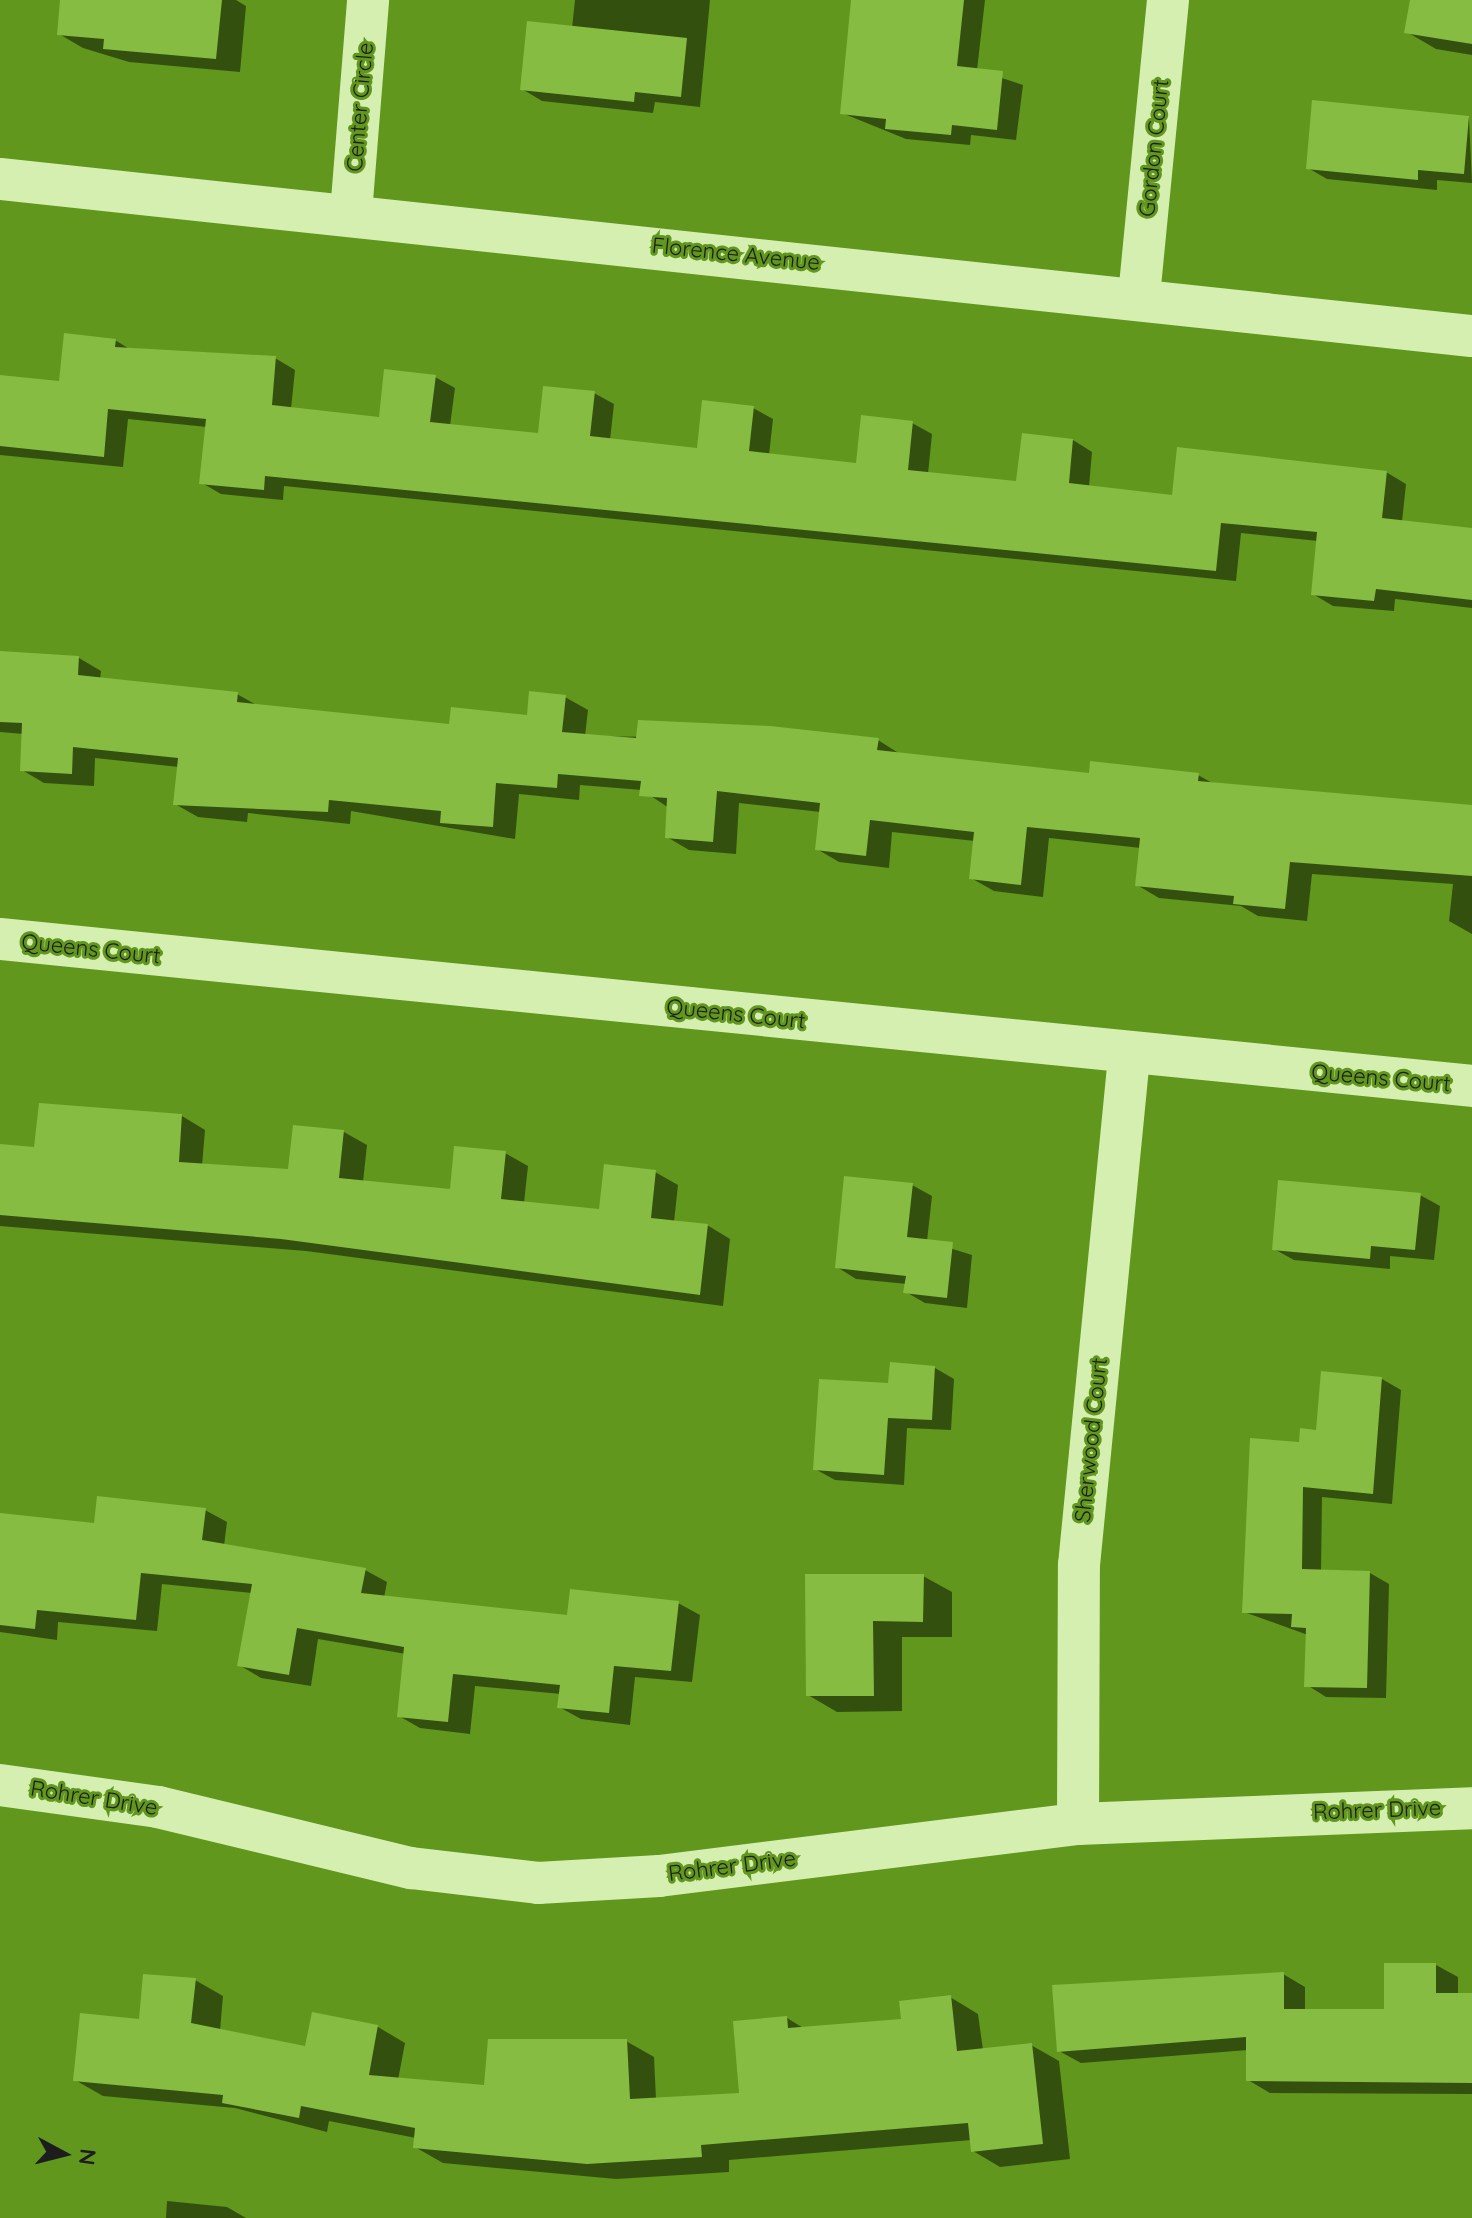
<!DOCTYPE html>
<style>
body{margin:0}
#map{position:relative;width:1472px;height:2218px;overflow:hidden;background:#61971d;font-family:Quicksand,sans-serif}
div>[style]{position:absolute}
.shadow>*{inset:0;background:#0007}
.building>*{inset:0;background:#86bc41}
.street>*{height:42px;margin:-21px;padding:0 21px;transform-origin:21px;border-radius:21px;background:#d5efb1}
span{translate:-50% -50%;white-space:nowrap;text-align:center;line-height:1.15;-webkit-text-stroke:6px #61971d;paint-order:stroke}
.street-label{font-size:22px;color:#1d1d1d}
.north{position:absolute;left:24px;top:2114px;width:80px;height:80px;-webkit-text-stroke:6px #61971d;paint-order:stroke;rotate:97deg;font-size:22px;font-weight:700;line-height:32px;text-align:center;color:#1d1d1d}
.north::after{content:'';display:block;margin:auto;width:28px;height:36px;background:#1d1d1d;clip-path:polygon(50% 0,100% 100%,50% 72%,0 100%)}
</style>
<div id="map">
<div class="shadow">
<div style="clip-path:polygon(62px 0,236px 0,246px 6px,240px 72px,129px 62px,83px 48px,59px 34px)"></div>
<div style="clip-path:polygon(575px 0,710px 0,700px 107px,655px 102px,653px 113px,542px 101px,522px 89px,572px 28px)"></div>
<div style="clip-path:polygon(853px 0,985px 0,977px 70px,1023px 85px,1016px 140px,971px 135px,970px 145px,906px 139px,842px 113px)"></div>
<div style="clip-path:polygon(1412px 0,1472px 0,1472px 55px,1436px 49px,1407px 32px)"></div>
<div style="clip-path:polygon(1469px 118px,1472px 183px,1437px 180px,1437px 190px,1327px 179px,1308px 168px)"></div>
<div style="clip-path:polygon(115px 340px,131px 350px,275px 358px,295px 370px,291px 409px,381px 419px,435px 377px,455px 388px,450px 426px,540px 435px,594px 393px,614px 404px,610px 440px,699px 450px,753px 408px,773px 419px,769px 455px,858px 465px,912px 423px,932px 434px,928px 474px,1018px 483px,1073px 440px,1092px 452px,1089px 487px,1174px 497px,1386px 472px,1406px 484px,1402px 522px,1472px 530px,1472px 608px,1395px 599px,1394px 611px,1333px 606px,1313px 594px,1318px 541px,1241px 533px,1236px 581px,284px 486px,283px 500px,221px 494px,202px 483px,207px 427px,128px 419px,123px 467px,0 455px,0 377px,61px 383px)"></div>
<div style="clip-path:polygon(0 653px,79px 658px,101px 671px,100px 680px,237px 694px,258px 706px,451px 726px,528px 717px,565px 697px,588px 710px,585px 736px,878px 740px,900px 754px,1091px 775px,1198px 775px,1214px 784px,1472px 807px,1472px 934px,1449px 921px,1453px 884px,1312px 874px,1307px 921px,1258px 916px,1241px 906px,1159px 898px,1137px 885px,1141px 848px,1049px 838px,1043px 897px,994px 891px,971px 878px,975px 841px,892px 832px,889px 868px,839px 862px,817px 849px,821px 812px,739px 803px,736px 854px,689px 850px,667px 837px,669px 808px,642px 790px,580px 785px,579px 800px,519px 794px,515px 839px,351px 811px,350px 824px,248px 813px,247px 822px,198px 817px,175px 804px,179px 767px,95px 758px,94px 786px,44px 783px,22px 770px,24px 734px,0 732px)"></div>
<div style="clip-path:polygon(182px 1116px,205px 1130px,202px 1166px,290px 1171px,295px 1127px,344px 1132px,367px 1145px,363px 1182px,451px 1191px,505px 1153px,528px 1166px,524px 1203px,601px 1211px,655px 1172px,678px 1185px,674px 1222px,707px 1225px,730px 1239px,723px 1306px,306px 1251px,0 1226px,0 1148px,36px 1149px)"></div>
<div style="clip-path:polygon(912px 1185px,932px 1196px,927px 1241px,972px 1255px,967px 1308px,925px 1303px,906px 1292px,907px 1284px,856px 1279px,837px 1267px)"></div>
<div style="clip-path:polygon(1420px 1195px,1440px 1206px,1434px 1260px,1390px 1256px,1390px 1269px,1294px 1260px,1274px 1249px)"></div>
<div style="clip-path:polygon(935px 1368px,954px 1379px,951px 1430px,907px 1428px,904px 1485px,835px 1480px,815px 1469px,890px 1385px)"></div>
<div style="clip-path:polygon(1382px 1379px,1401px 1390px,1392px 1504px,1322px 1497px,1321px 1572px,1370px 1573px,1389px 1584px,1386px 1698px,1326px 1697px,1307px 1685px,1308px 1635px,1244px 1612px,1300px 1444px)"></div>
<div style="clip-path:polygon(205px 1510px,227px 1522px,224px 1546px,365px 1570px,387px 1582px,384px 1598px,569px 1617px,678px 1603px,700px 1615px,692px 1682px,635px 1677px,630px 1725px,581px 1719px,559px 1707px,561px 1694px,475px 1686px,470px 1734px,420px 1728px,399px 1716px,406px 1654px,318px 1639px,311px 1686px,261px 1678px,239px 1665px,252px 1593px,162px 1584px,157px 1631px,58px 1622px,57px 1640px,0 1632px,0 1515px,96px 1525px)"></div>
<div style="clip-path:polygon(807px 1576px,923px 1576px,952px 1592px,952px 1637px,902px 1637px,902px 1711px,837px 1712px,808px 1695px)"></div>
<div style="clip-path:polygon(1436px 1965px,1458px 1977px,1458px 1995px,1472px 1995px,1472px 2094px,1270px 2093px,1248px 2080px,1248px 2050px,1081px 2063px,1059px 2051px,1283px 1974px,1305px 1987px,1305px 2011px,1386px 2011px)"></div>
<div style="clip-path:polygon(195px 1980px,223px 1996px,220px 2031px,307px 2048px,378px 2027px,405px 2043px,398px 2080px,486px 2087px,626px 2041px,654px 2057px,656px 2099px,742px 2095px,787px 2018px,805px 2029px,903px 2021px,950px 1997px,978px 2014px,983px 2050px,1031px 2045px,1059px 2061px,1070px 2159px,1000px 2167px,973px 2151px,972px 2140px,729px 2160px,729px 2172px,616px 2179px,443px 2163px,415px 2147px,416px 2138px,329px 2121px,327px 2132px,235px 2108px,103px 2096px,75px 2080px)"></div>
<div style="clip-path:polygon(167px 2201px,227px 2207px,246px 2218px,166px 2218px)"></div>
</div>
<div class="building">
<div style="clip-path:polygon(60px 0,222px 0,216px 59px,103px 49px,104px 39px,57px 35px)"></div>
<div style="clip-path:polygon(851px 0,964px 0,957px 66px,1003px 71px,997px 130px,952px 125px,951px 135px,885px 129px,886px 119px,840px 114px)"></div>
<div style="clip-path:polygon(1410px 0,1472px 0,1472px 44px,1404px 33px)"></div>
<div style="clip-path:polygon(527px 21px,687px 38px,681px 97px,635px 92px,634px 102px,520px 90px)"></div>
<div style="clip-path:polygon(1312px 100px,1469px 116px,1464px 174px,1418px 170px,1418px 180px,1306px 169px)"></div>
<div style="clip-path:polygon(64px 333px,116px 339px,115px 347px,276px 356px,272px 405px,379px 417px,384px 369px,436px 375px,430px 422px,538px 433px,543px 386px,595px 391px,590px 436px,697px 448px,702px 400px,754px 406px,749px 451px,856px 463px,861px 415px,913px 421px,908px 470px,1016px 481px,1022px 433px,1073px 439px,1069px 483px,1172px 495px,1177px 447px,1387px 471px,1382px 518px,1472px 528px,1472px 600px,1376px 589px,1374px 601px,1311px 595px,1317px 532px,1221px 523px,1216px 571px,265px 476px,264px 490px,199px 484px,206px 419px,108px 409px,104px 457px,0 446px,0 375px,59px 381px)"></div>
<div style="clip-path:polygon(0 651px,79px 656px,78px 675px,238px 692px,237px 702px,449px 724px,451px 707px,527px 715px,529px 691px,566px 695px,562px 732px,636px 738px,638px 720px,770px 726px,879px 738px,877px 750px,1089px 773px,1090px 761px,1199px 773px,1198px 781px,1472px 805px,1472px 876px,1290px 862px,1285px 909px,1233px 904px,1234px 896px,1135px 886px,1140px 838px,1027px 827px,1021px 885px,969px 879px,974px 832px,870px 820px,866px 856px,815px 850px,820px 803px,717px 791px,713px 842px,665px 838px,667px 798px,639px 796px,641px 781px,558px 774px,557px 788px,496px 783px,493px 827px,440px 823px,441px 811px,329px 800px,328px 812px,173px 805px,178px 758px,73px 747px,72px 774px,20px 771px,22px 723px,0 722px)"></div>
<div style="clip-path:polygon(39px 1103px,182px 1114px,179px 1162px,288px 1169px,293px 1125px,344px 1130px,339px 1178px,450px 1189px,454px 1146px,506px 1151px,501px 1199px,599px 1209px,604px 1164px,656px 1170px,651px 1218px,708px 1224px,700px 1295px,281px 1239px,0 1215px,0 1144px,34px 1147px)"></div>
<div style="clip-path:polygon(844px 1176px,913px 1183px,907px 1237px,953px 1242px,947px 1298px,903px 1293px,906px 1276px,835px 1268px)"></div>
<div style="clip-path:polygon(1278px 1180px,1421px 1193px,1415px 1250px,1371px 1246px,1370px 1259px,1272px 1250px)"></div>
<div style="clip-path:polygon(890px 1362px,935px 1366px,932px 1420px,888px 1418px,884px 1475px,813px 1470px,819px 1379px,888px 1383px)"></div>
<div style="clip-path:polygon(1321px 1371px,1382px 1377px,1373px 1494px,1303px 1487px,1302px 1569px,1370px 1571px,1367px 1688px,1304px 1687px,1306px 1628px,1291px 1627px,1292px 1614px,1242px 1613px,1250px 1438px,1299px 1442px,1300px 1428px,1316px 1430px)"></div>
<div style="clip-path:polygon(97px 1496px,206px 1508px,202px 1540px,366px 1568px,361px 1593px,567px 1615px,570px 1589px,679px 1601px,671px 1671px,614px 1666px,609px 1713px,557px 1708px,560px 1685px,453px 1674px,448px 1722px,397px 1717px,404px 1647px,297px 1628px,289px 1675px,237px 1666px,252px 1584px,141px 1573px,136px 1620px,37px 1610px,35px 1629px,0 1625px,0 1513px,94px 1523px)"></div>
<div style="clip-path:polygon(805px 1574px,924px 1574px,923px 1622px,873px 1621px,874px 1696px,806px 1696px)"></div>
<div style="clip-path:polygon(1384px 1963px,1436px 1963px,1436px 1993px,1472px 1993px,1472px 2083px,1246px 2081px,1246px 2037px,1057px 2052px,1052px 1985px,1284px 1972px,1284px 2009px,1384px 2009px)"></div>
<div style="clip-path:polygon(143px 1974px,196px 1978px,191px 2023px,305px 2046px,312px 2012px,378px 2025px,369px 2075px,484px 2085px,488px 2039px,627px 2039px,630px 2099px,739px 2093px,733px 2021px,787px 2016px,788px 2028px,901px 2019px,899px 2001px,951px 1995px,957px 2051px,1032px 2043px,1043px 2144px,971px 2152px,968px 2123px,701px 2145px,702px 2157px,587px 2164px,413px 2148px,415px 2128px,301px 2106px,299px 2118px,222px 2103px,223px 2095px,73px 2081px,80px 2013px,139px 2019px)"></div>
</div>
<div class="street">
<div style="left:0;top:179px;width:1480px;rotate:6.09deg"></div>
<div style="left:351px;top:213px;width:214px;rotate:-85.4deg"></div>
<div style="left:1139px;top:296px;width:297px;rotate:-84.4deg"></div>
<div style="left:0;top:939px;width:1479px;rotate:5.7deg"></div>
<div style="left:0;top:1785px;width:160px;rotate:7.9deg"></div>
<div style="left:158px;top:1807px;width:260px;rotate:13.6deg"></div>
<div style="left:411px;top:1868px;width:128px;rotate:6.7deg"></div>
<div style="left:538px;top:1883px;width:121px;rotate:-3.3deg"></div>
<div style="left:659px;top:1876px;width:422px;rotate:-7.1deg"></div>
<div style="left:1078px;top:1824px;width:394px;rotate:-2.3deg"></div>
<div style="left:1078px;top:1824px;width:259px;rotate:-89.8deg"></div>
<div style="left:1079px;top:1565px;width:510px;rotate:-84.38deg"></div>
</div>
<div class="street-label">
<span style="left:360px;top:107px;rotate:-85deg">Center Circle</span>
<span style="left:1154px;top:148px;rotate:-84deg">Gordon Court</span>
<span style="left:736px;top:254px;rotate:6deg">Florence Avenue</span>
<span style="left:91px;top:949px;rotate:6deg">Queens Court</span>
<span style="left:736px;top:1014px;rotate:6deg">Queens Court</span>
<span style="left:1381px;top:1078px;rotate:5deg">Queens Court</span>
<span style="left:1091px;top:1440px;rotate:-84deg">Sherwood Court</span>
<span style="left:94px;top:1798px;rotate:9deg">Rohrer Drive</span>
<span style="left:1377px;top:1810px;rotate:-2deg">Rohrer Drive</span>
<span style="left:732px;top:1866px;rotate:-7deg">Rohrer Drive</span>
</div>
<div class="north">N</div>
</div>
